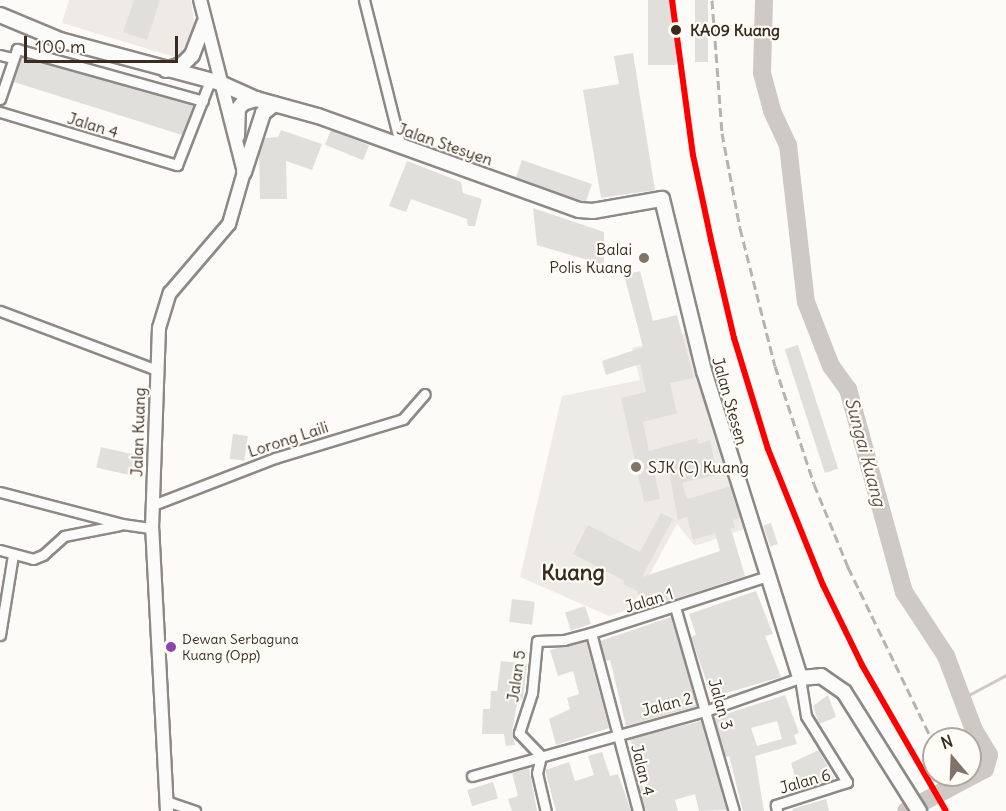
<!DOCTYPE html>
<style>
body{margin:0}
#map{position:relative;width:1006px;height:811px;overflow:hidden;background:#fcfbf8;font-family:Delius,sans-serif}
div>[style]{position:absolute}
.built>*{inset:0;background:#eeebe7}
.green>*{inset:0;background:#edebe6}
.stream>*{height:3px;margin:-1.5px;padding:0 1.5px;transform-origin:1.5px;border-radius:1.5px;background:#cec9c4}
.river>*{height:18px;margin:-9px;padding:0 9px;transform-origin:9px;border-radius:9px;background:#cec9c4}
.building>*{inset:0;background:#e0dfdc;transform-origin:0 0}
.roads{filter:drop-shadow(2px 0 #8d8985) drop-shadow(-2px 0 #8d8985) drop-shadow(0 2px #8d8985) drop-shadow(0 -2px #8d8985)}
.minor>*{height:9px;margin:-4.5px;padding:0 4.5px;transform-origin:4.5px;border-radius:4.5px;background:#fbfbf9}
.tertiary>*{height:12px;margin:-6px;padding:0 6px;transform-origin:6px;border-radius:6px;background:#fbfbf9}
.secondary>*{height:14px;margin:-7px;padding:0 7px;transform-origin:7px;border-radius:7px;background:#fbfbf9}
.rail>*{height:3px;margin-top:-1.5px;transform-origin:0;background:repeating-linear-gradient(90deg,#b6b4b1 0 9px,transparent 0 13.5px)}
.rail-1>*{height:6px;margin:-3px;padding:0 3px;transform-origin:3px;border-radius:3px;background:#f00}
.dots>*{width:16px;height:16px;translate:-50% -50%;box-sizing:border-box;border:3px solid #fdfcf7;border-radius:50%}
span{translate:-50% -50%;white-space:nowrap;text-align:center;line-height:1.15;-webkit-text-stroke:4.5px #fdfcf7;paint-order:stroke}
.bus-label{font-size:14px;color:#3b2a1e}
.left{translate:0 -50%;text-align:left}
.stop-label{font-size:16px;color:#3b2a1e;font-weight:700}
.street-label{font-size:16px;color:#3b2a1e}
.poi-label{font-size:16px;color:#3b2a1e}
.right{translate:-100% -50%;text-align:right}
.water-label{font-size:18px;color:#615349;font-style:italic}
.district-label{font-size:22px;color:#3b2a1e;font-weight:700}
.north{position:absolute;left:922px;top:727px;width:60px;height:60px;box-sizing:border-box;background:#fdfcf7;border:2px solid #afa8a0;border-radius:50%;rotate:341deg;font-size:16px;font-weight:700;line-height:24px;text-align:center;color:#3b2a1e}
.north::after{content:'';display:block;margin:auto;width:21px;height:27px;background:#7f736a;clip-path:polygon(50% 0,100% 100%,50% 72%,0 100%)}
.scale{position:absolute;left:24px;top:36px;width:154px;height:27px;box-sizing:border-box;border:3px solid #3b2a1e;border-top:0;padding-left:8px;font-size:18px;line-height:21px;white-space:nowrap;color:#3b2a1e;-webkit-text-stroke:4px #fdfcf7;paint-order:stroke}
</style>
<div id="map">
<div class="built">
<div style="clip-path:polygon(69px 0,191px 0,195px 29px,178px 58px,62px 23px)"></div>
<div style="clip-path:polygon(686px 333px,744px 529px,695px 546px,677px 524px,631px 609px,609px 616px,520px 577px,562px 396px,640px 380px,632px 348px)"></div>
</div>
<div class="green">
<div style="clip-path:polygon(616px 389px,644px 512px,627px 542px,586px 520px,569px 552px,535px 534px,565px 399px)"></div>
</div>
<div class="stream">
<div style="left:961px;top:699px;width:51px;rotate:-28.1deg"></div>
</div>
<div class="river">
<div style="left:764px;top:0;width:73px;rotate:91.6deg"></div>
<div style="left:762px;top:73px;width:39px;rotate:75deg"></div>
<div style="left:772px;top:111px;width:38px;rotate:65deg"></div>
<div style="left:788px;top:145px;width:158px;rotate:83.5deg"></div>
<div style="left:806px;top:302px;width:69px;rotate:68.7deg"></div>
<div style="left:831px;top:366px;width:29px;rotate:54deg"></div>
<div style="left:848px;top:389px;width:211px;rotate:74.6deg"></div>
<div style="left:904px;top:592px;width:77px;rotate:56.7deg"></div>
<div style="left:946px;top:656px;width:79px;rotate:69.3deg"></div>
<div style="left:974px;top:730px;width:29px;rotate:59deg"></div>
<div style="left:989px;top:755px;width:15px;rotate:106deg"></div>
<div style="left:985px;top:769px;width:89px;rotate:152deg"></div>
</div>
<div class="building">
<div style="clip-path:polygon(134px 0,160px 0,147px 40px,123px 32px)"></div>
<div style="left:648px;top:0;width:28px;height:65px"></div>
<div style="left:695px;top:0;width:13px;height:62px"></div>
<div style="clip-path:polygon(633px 53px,655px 190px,601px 198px,583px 90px,619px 84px,614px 56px)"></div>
<div style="clip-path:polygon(22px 57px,183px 102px,193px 106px,182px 135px,14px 82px)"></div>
<div style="clip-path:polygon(281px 130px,322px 144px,312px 170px,286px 161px,287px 199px,260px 199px,259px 154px,265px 138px,278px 137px)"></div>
<div style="left:331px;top:130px;width:41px;height:16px;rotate:22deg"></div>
<div style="left:522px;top:160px;width:74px;height:19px;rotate:19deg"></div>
<div style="clip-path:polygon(407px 161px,461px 182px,463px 193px,482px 199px,475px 226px,468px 226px,467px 219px,411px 199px,406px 212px,389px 206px)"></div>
<div style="clip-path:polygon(533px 208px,604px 232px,604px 265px,537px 245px)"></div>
<div style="clip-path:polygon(640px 271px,653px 321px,677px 315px,694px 378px,670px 383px,677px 413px,643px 422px,649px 451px,697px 438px,699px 444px,710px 440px,717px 475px,682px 483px,687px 499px,731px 486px,740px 518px,733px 520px,735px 528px,731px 529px,745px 576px,643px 609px,637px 591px,623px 584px,625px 581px,573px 554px,588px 525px,640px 552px,661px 513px,673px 519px,642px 577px,720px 551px,715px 533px,693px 540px,687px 517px,678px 520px,667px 462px,653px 466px,660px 499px,644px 502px,621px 398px,646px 392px,640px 364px,606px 375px,602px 361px,643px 347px,624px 275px)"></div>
<div style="left:798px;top:345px;width:130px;height:14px;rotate:72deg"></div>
<div style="left:233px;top:434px;width:15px;height:25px;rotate:8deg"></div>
<div style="left:101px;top:447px;width:36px;height:21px;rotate:13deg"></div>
<div style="left:771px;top:523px;width:22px;height:8px;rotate:72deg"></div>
<div style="clip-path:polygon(756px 591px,773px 634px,765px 636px,781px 677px,712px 697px,691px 637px,696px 635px,689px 614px)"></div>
<div style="left:512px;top:599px;width:23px;height:23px;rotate:7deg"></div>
<div style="left:585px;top:606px;width:19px;height:21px;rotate:72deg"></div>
<div style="clip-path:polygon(671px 617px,697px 706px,626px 726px,610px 660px,605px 661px,600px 641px)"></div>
<div style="clip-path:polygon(586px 641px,609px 728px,556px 745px,549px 719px,570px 709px,567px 698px,579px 694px,573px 671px,558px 676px,550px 650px)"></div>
<div style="clip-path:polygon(501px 661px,527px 664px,523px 698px,517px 704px,512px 732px,515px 745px,506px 746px,504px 734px,482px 734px,483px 709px,490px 709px,491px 691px,497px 691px)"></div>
<div style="clip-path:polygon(evenodd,785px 695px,799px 733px,794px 735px,797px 744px,755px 756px,764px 811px,743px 811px,729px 756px,725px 757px,714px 718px,785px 695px,777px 721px,782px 739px,757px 746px,751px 728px,777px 721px)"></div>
<div style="clip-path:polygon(828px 695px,836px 717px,819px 724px,813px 706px)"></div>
<div style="clip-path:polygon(701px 721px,727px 810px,699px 811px,695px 794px,675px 800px,678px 811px,645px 811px,638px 786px,648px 784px,630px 739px)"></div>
<div style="clip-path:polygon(819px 750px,834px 779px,799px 790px,791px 763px)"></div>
<div style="clip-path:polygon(602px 752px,610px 776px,618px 774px,631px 811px,556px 811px,545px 770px,569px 762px,575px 781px,594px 775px,588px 756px)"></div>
<div style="clip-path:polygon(529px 768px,537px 811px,512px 811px,508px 799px,518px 796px,512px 773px)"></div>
<div style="left:493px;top:782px;width:17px;height:27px;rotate:73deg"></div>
<div style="clip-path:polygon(826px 799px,829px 811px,793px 811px,792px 809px)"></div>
</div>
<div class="roads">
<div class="minor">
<div style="left:364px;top:0;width:152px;rotate:75.9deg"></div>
<div style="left:0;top:55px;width:12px;rotate:14deg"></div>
<div style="left:0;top:99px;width:53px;rotate:-71.2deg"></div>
<div style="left:17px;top:49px;width:193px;rotate:15.6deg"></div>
<div style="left:0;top:112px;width:185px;rotate:16.7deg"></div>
<div style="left:177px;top:165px;width:90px;rotate:-68.6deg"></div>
<div style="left:0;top:311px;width:168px;rotate:20.6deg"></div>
<div style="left:0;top:492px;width:126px;rotate:14.7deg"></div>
<div style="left:122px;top:524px;width:30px;rotate:8deg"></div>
<div style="left:153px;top:505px;width:131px;rotate:-21.1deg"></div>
<div style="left:275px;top:458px;width:134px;rotate:-16.9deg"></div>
<div style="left:403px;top:419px;width:33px;rotate:-49deg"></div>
<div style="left:0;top:550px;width:34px;rotate:15deg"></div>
<div style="left:33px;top:559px;width:11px;rotate:-22deg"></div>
<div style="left:43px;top:555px;width:28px;rotate:-42deg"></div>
<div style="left:64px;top:536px;width:57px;rotate:-11.1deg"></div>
<div style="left:675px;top:607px;width:212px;rotate:73.9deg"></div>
<div style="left:591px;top:633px;width:184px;rotate:75.2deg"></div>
<div style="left:0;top:635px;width:81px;rotate:-80.8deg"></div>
<div style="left:541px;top:756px;width:32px;rotate:-134deg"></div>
<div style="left:519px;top:733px;width:42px;rotate:-72deg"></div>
<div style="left:532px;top:693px;width:52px;rotate:-84.5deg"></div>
<div style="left:537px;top:641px;width:27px;rotate:-2deg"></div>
<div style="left:564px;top:640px;width:28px;rotate:-15deg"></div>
<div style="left:591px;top:633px;width:186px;rotate:-17.9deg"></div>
<div style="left:541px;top:756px;width:17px;rotate:103deg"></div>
<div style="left:537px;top:773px;width:39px;rotate:77deg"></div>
<div style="left:472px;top:776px;width:245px;rotate:-15.6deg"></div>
<div style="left:708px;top:710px;width:97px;rotate:-19.2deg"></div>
<div style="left:800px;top:678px;width:38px;rotate:81deg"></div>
<div style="left:806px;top:716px;width:78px;rotate:58.2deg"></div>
<div style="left:847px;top:782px;width:75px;rotate:162.1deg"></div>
<div style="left:776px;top:805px;width:6px;rotate:81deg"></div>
<div style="left:166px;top:801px;width:31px;rotate:19deg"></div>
</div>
<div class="tertiary">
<div style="left:167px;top:811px;width:283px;rotate:-93deg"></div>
<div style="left:152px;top:528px;width:200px;rotate:-88deg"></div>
<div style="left:159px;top:328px;width:37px;rotate:-73deg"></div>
<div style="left:170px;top:293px;width:91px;rotate:-49.5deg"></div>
<div style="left:229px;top:224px;width:54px;rotate:-73.9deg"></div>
<div style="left:244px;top:172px;width:178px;rotate:-104.3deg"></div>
</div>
<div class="secondary">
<div style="left:0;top:15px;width:65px;rotate:22.6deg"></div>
<div style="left:60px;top:40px;width:166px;rotate:15deg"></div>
<div style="left:220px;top:83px;width:39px;rotate:24deg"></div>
<div style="left:256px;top:99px;width:64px;rotate:15.3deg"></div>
<div style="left:318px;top:116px;width:277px;rotate:19.8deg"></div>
<div style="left:579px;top:210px;width:14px;rotate:4deg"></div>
<div style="left:593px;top:211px;width:70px;rotate:-9.9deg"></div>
<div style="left:662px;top:199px;width:177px;rotate:76.3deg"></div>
<div style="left:704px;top:371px;width:322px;rotate:72.6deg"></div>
<div style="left:800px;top:678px;width:21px;rotate:-5deg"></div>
<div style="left:821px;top:676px;width:28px;rotate:35deg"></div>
<div style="left:844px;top:692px;width:141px;rotate:57.8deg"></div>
<div style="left:166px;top:70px;width:18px;rotate:-19deg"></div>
<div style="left:183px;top:64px;width:13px;rotate:-45deg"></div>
<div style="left:192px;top:55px;width:34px;rotate:-69deg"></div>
<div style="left:237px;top:136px;width:27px;rotate:-88deg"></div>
<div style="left:238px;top:109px;width:8px;rotate:-50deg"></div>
<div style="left:243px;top:103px;width:14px;rotate:-17deg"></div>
<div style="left:244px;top:172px;width:62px;rotate:-72.1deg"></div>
<div style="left:263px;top:113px;width:14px;rotate:-39deg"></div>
</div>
</div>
<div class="rail">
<div style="left:712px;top:0;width:133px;rotate:85.7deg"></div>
<div style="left:722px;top:133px;width:97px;rotate:79.3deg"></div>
<div style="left:740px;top:228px;width:142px;rotate:75.8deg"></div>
<div style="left:775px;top:366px;width:124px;rotate:71.7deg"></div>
<div style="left:814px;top:484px;width:90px;rotate:67.7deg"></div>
<div style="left:848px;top:567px;width:197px;rotate:64.1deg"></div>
</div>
<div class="rail-1">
<div style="left:672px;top:0;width:156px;rotate:82.3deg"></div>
<div style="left:693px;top:155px;width:87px;rotate:78deg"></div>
<div style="left:711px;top:240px;width:101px;rotate:76.8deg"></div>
<div style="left:734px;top:338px;width:116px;rotate:73deg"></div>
<div style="left:768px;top:449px;width:147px;rotate:68deg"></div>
<div style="left:823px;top:585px;width:89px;rotate:64deg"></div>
<div style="left:862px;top:665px;width:168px;rotate:60.1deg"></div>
</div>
<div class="dots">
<div style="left:676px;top:30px;background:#3b2a1e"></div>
<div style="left:644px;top:258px;background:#7f736a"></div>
<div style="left:636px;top:467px;background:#7f736a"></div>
<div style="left:171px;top:647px;background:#8e44ad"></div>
</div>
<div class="bus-label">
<span class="left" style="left:182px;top:647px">Dewan Serbaguna<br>Kuang (Opp)</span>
</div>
<div class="stop-label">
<span class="left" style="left:690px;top:30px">KA09 Kuang</span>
</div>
<div class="street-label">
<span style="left:93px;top:125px;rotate:17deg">Jalan 4</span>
<span style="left:445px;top:144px;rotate:19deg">Jalan Stesyen</span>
<span style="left:730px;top:401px;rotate:74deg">Jalan Stesen</span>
<span style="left:138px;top:432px;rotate:-88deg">Jalan Kuang</span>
<span style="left:288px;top:439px;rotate:-18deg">Lorong Laili</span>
<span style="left:649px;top:600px;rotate:-17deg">Jalan 1</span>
<span style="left:516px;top:676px;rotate:-82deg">Jalan 5</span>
<span style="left:667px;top:704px;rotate:-15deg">Jalan 2</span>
<span style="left:721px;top:704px;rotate:74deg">Jalan 3</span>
<span style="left:643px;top:770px;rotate:76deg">Jalan 4</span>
<span style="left:805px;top:781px;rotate:-16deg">Jalan 6</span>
</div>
<div class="poi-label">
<span class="right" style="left:632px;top:258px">Balai<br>Polis Kuang</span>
<span class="left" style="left:648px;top:467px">SJK (C) Kuang</span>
</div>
<div class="water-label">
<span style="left:865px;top:452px;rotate:75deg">Sungai Kuang</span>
</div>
<div class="district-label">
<span style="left:573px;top:573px">Kuang</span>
</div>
<div class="north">N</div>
<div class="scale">100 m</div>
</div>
